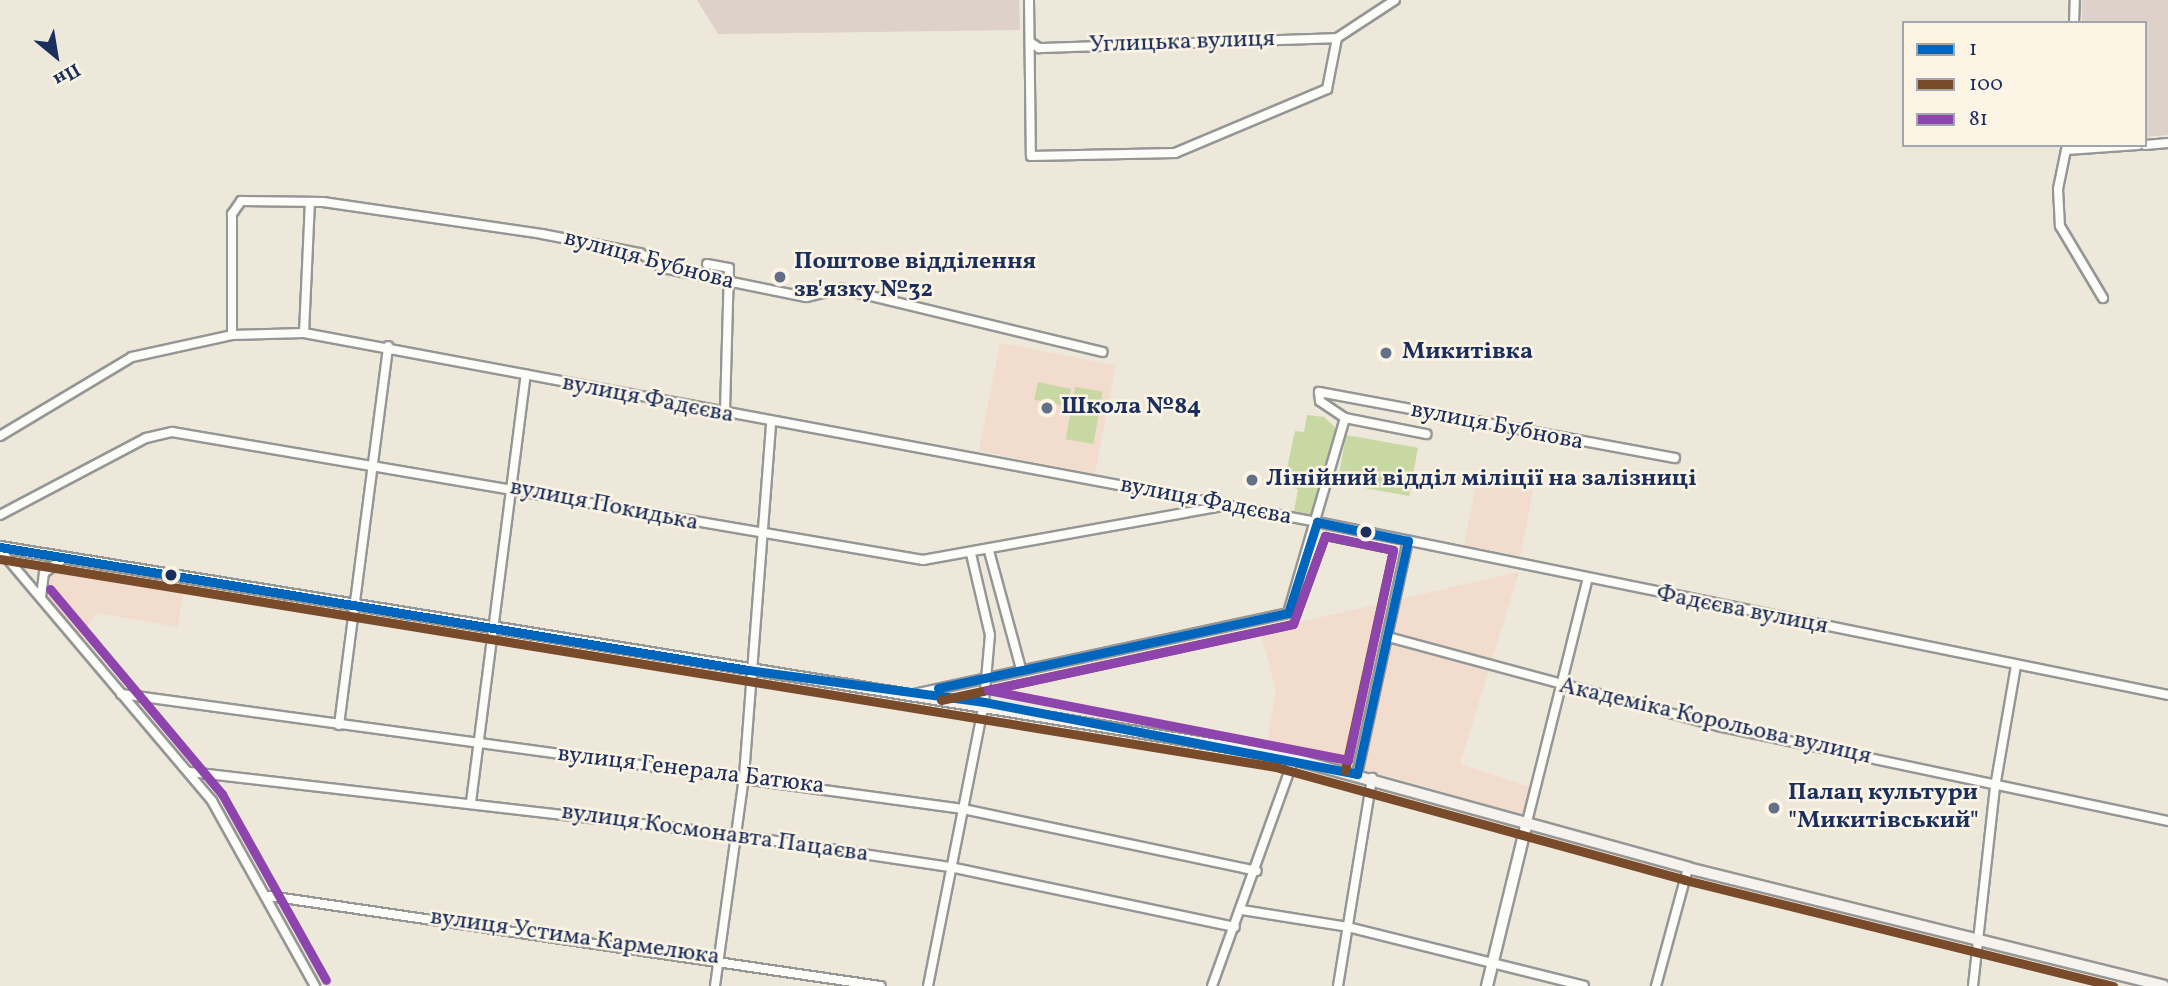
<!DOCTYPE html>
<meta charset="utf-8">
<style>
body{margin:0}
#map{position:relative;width:2168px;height:986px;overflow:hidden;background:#ede8da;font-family:Vollkorn,serif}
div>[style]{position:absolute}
.built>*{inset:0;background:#f2dccd;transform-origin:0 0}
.industrial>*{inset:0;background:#ded1ca}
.green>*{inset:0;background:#c8d8a2;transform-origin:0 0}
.roads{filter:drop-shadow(2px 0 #959696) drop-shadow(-2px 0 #959696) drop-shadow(0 2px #959696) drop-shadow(0 -2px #959696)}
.minor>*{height:8px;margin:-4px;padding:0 4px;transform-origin:4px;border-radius:4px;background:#fcfcf9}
.tertiary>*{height:10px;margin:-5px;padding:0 5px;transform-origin:5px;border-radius:5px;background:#fcfcf9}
.secondary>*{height:10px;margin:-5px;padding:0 5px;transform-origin:5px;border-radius:5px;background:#f6f3ee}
.bus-1>*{height:9px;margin:-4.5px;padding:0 4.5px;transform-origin:4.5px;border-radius:4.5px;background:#0065bd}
.bus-2>*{height:9px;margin:-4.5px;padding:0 4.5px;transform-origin:4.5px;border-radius:4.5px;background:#7a4b2a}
.bus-3>*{height:9px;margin:-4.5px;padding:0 4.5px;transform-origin:4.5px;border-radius:4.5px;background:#8e44ad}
.dots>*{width:19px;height:19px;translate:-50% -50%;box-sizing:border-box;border:4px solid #fcf5e5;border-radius:50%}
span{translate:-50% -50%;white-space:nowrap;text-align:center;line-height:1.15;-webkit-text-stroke:5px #fcf5e5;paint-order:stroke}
.street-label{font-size:24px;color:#1b2f5e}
.poi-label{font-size:24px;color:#1b2f5e;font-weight:700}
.left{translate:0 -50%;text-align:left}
.legend{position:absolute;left:1902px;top:21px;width:245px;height:126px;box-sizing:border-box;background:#fcf5e5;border:2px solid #a2a6af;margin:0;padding:9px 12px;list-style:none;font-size:21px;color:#1b2f5e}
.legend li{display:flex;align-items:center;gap:14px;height:35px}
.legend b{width:35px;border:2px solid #a2a6af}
.north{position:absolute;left:21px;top:21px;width:70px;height:70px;-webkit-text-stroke:5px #fcf5e5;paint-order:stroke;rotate:150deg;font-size:19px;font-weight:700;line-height:28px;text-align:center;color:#1b2f5e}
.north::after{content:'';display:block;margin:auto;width:24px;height:32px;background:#1b2f5e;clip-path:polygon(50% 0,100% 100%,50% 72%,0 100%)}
</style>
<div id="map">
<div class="built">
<div style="left:1000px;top:343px;width:118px;height:110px;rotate:11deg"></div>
<div style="left:1477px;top:480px;width:57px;height:66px;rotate:11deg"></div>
<div style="clip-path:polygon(63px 567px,184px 588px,178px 627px,97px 613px,80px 636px,49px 600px,48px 579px)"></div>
<div style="clip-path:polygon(1519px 572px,1460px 764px,1536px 789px,1529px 816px,1267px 742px,1276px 690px,1260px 631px)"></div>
</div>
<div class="industrial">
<div style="clip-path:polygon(697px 0,1019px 0,1020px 30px,718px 34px)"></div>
<div style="clip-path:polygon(2082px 0,2168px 0,2168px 135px,2145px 137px,2145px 23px,2082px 23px)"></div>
</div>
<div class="green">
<div style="left:1038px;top:382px;width:34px;height:18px;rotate:12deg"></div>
<div style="left:1075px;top:387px;width:28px;height:53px;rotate:10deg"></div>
<div style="clip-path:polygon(1307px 415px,1324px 417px,1341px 433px,1317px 522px,1293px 517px,1298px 489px,1283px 486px,1295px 431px,1304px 432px)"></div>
<div style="left:1346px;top:435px;width:73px;height:49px;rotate:10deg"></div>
</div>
<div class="roads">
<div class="minor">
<div style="left:1029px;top:0;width:156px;rotate:89.3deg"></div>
<div style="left:1031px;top:156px;width:144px;rotate:-1.2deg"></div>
<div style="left:1175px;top:153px;width:165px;rotate:-22.8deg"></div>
<div style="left:1327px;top:89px;width:52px;rotate:-78.9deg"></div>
<div style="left:1337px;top:38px;width:69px;rotate:-33.2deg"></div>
<div style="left:2074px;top:23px;width:23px;rotate:-88deg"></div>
<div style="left:1030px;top:42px;width:11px;rotate:34deg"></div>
<div style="left:1039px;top:48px;width:298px;rotate:-1.9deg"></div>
<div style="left:2067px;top:145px;width:45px;rotate:101.6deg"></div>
<div style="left:2058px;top:189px;width:37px;rotate:87deg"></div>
<div style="left:2060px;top:226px;width:84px;rotate:59.2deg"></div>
<div style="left:2145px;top:145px;width:23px;rotate:-5deg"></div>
<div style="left:2067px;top:150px;width:71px;rotate:-4deg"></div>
<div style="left:707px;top:264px;width:22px;rotate:10deg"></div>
<div style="left:729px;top:268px;width:147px;rotate:91.6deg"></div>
<div style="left:304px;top:333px;width:131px;rotate:-87.4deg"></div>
<div style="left:232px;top:335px;width:121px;rotate:-90deg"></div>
<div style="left:232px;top:214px;width:16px;rotate:-55deg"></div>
<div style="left:241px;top:201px;width:82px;rotate:0.7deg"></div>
<div style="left:323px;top:202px;width:221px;rotate:8.3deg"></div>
<div style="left:542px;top:234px;width:100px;rotate:11deg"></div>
<div style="left:640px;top:253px;width:27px;rotate:33deg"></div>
<div style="left:663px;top:268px;width:146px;rotate:11.5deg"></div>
<div style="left:806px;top:297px;width:37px;rotate:-13deg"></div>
<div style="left:842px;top:289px;width:268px;rotate:13.6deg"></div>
<div style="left:1345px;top:418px;width:83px;rotate:11.2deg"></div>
<div style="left:0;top:436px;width:154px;rotate:-30.9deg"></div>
<div style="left:132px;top:357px;width:102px;rotate:-12.4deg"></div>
<div style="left:232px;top:335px;width:72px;rotate:-1.6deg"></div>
<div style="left:304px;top:333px;width:1030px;rotate:10.57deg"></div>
<div style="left:1317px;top:522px;width:868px;rotate:11.49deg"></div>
<div style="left:0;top:515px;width:165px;rotate:-27.8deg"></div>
<div style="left:146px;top:438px;width:27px;rotate:-13deg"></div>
<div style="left:172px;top:432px;width:762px;rotate:9.67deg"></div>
<div style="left:923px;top:560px;width:300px;rotate:-10.2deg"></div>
<div style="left:0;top:550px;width:329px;rotate:49.8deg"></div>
<div style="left:212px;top:801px;width:212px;rotate:60.9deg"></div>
<div style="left:989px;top:551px;width:122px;rotate:74.8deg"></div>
<div style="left:41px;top:597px;width:24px;rotate:-83deg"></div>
<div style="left:44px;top:573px;width:25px;rotate:-37deg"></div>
<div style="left:1388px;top:637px;width:346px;rotate:15.1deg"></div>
<div style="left:1722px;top:727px;width:456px;rotate:11.9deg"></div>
<div style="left:918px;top:693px;width:379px;rotate:-12.2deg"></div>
<div style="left:1288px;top:613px;width:203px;rotate:-73.7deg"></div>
<div style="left:1345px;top:418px;width:30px;rotate:-146deg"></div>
<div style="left:1320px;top:401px;width:9px;rotate:-96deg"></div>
<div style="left:1319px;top:392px;width:362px;rotate:10.5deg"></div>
<div style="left:121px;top:694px;width:850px;rotate:7.78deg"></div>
<div style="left:963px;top:809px;width:300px;rotate:11.9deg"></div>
<div style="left:339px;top:725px;width:382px;rotate:-82.6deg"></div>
<div style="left:190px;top:772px;width:550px;rotate:6.58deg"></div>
<div style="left:736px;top:835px;width:216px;rotate:8.5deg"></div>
<div style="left:950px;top:867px;width:291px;rotate:11.9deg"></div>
<div style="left:1357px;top:774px;width:239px;rotate:-77.7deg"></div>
<div style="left:471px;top:802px;width:431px;rotate:-82.7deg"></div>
<div style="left:1526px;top:826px;width:252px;rotate:-76deg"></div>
<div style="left:269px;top:896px;width:618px;rotate:8.38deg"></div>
<div style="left:1242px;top:910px;width:107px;rotate:9.1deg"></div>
<div style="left:1348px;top:927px;width:243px;rotate:14deg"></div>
<div style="left:715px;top:986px;width:212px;rotate:-82.1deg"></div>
<div style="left:744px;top:776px;width:353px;rotate:-85.6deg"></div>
<div style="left:928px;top:986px;width:289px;rotate:-78.8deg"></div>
<div style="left:984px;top:702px;width:67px;rotate:-84.9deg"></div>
<div style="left:990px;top:635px;width:83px;rotate:-103.2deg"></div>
<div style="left:1212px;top:986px;width:242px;rotate:-70.2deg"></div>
<div style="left:1338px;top:986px;width:211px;rotate:-80.7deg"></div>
<div style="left:1656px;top:986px;width:122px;rotate:-74.8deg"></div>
<div style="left:1973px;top:986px;width:200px;rotate:-83.7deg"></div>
<div style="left:1995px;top:787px;width:124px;rotate:-80.2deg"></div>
</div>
<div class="tertiary">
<div style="left:1487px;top:986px;width:165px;rotate:-76.3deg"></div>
</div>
<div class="secondary">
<div style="left:0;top:547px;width:1296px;rotate:9.24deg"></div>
<div style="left:1279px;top:755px;width:424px;rotate:15.4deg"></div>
<div style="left:1688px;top:868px;width:490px;rotate:13.9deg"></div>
</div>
</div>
<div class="bus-1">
<div style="left:1317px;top:522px;width:93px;rotate:11.8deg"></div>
<div style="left:0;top:547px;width:758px;rotate:9.34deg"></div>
<div style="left:748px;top:670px;width:238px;rotate:7.7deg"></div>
<div style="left:984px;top:702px;width:380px;rotate:10.9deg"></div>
<div style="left:1288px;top:613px;width:96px;rotate:-72.3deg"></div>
<div style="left:938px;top:688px;width:358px;rotate:-12.1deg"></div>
<div style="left:1357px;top:774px;width:239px;rotate:-77.7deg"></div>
</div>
<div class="bus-2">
<div style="left:0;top:559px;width:1293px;rotate:9.26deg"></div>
<div style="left:1276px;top:767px;width:424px;rotate:15.4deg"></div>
<div style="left:1685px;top:880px;width:441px;rotate:13.9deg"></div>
<div style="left:941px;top:700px;width:360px;rotate:-12.2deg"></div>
<div style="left:1293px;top:624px;width:94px;rotate:-70deg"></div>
<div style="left:1325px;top:536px;width:69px;rotate:11.6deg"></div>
<div style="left:1393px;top:550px;width:226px;rotate:102.3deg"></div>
</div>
<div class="bus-3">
<div style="left:1325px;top:536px;width:69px;rotate:11.6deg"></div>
<div style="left:1393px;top:550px;width:215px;rotate:102.1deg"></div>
<div style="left:1348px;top:760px;width:367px;rotate:-169deg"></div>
<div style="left:988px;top:690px;width:312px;rotate:-12.2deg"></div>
<div style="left:1293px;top:624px;width:94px;rotate:-70deg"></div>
<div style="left:50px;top:589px;width:268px;rotate:50deg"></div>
<div style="left:222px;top:794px;width:213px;rotate:60.8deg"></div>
</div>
<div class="dots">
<div style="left:780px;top:277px;background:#647089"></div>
<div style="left:1386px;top:353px;background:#647089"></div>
<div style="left:1047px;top:408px;background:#647089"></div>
<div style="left:1252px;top:480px;background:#647089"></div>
<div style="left:1366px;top:532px;background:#1b2f5e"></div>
<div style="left:171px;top:575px;background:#1b2f5e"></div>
<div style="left:1774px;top:808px;background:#647089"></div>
</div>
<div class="street-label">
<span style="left:1182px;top:43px;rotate:-2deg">Углицька вулиця</span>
<span style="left:649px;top:261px;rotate:15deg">вулиця Бубнова</span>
<span style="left:648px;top:400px;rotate:11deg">вулиця Фадєєва</span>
<span style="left:1497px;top:427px;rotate:11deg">вулиця Бубнова</span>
<span style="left:1206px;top:502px;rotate:11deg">вулиця Фадєєва</span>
<span style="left:604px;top:506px;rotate:11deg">вулиця Покидька</span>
<span style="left:1742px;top:611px;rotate:11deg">Фадєєва вулиця</span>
<span style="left:1715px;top:722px;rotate:13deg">Академіка Корольова вулиця</span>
<span style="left:691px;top:771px;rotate:7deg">вулиця Генерала Батюка</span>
<span style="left:715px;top:834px;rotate:8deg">вулиця Космонавта Пацаєва</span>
<span style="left:575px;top:938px;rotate:8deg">вулиця Устима Кармелюка</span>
</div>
<div class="poi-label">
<span class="left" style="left:794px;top:277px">Поштове відділення<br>зв'язку №32</span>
<span class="left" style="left:1402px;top:353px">Микитівка</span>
<span class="left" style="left:1061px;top:408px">Школа №84</span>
<span class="left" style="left:1266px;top:480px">Лінійний відділ міліції на залізниці</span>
<span class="left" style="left:1788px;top:808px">Палац культури<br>"Микитівський"</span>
</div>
<ul class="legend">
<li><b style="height:9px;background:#0065bd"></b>1</li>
<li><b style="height:9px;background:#7a4b2a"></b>100</li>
<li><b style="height:9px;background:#8e44ad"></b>81</li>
</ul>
<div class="north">Пн</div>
</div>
